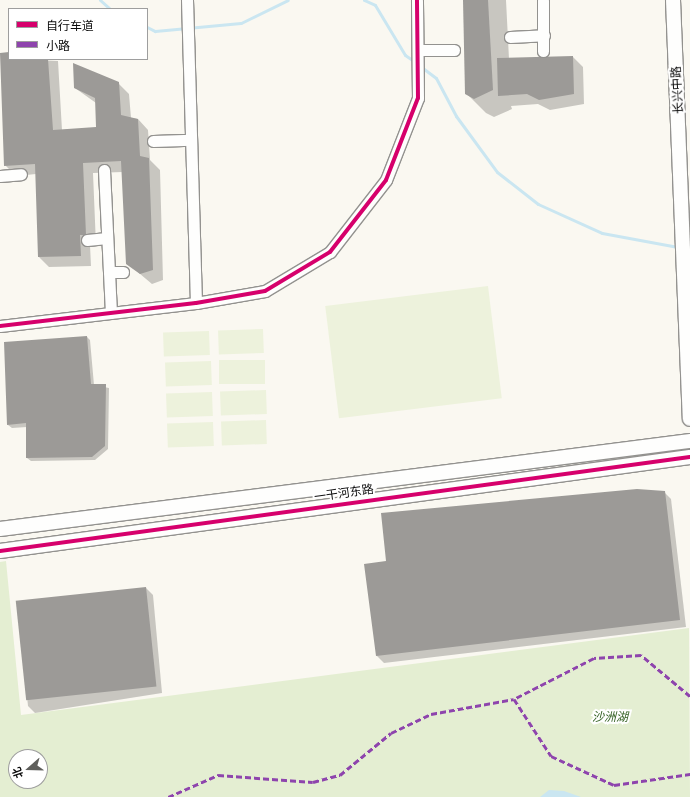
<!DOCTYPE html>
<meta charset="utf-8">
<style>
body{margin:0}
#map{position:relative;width:690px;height:797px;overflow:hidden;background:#faf8f1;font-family:"Crimson Pro","Noto Sans SC",serif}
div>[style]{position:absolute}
.green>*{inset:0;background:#e4eed2}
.pitch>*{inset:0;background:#edf2dc;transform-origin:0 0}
.water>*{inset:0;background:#cae6f1}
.shadow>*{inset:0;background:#0003}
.stream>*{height:3px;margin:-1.5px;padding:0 1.5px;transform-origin:1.5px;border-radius:1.5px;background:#cae6f1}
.building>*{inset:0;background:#9c9a97;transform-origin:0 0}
.roads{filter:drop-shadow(1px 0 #93928f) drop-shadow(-1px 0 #93928f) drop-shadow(0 1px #93928f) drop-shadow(0 -1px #93928f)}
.minor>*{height:11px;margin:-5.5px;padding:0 5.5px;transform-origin:5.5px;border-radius:5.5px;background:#fefefd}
.tertiary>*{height:14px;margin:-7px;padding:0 7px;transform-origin:7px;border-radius:7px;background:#fefefd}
.quiet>*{height:3px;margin-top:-1.5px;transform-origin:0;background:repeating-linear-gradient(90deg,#8e44ad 0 6px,transparent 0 9px)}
.cycleway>*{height:4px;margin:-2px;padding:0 2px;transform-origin:2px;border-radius:2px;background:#d6006c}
span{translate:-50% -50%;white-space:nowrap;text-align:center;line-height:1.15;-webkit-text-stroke:4px #fff;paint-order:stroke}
.street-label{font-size:12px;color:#0c0c0c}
.park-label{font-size:12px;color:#315f21;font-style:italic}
.legend{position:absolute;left:8px;top:8px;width:140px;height:52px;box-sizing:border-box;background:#fff;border:1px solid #9e9e9e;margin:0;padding:5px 7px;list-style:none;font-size:12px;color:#0c0c0c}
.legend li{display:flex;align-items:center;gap:8px;height:20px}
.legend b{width:20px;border:1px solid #9e9e9e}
.north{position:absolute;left:8px;top:749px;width:40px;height:40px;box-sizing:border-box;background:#fff;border:1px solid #9e9e9e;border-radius:50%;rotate:250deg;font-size:11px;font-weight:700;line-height:16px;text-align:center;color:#0c0c0c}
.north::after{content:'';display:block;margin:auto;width:14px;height:18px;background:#5f5f5c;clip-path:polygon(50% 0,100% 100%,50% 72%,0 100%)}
</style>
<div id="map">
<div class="green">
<div style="clip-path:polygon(evenodd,6px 561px,21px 715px,689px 628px,690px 797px,0 797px,0 562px,6px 561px,16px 757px,40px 757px,40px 781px,16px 781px,16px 757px)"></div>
</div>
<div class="pitch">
<div style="left:488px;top:286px;width:113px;height:164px;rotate:83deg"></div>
<div style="left:263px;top:329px;width:24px;height:45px;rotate:88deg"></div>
<div style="left:209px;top:331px;width:24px;height:46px;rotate:88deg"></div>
<div style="left:265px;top:360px;width:24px;height:46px;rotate:90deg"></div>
<div style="left:211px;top:361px;width:24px;height:46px;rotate:88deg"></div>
<div style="left:266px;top:390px;width:24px;height:46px;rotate:88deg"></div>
<div style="left:212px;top:392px;width:24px;height:46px;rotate:88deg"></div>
<div style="left:266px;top:420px;width:24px;height:45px;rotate:88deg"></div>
<div style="left:213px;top:422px;width:24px;height:46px;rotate:88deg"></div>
</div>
<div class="water">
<div style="clip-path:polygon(549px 790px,564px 791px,581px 797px,540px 797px)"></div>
</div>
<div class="shadow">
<div style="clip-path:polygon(464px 0,506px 0,509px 59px,573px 57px,583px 67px,584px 104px,550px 110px,538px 104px,511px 106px,512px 109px,494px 117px,486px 113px,466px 93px)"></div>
<div style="clip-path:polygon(9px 53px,9px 59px,58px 61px,62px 130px,97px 128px,96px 103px,75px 88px,118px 83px,129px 94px,131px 118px,138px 119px,148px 130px,150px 160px,160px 170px,163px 280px,152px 284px,127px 263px,123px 172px,93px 173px,96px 245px,90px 245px,91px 266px,49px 267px,39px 257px,36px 174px,16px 176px,5px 165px)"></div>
<div style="clip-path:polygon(87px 337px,90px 340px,94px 385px,109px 388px,108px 449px,95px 460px,31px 461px,27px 458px,27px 427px,12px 428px,8px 425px)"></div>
<div style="clip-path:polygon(664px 492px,671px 499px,686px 627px,384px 663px,377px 656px,387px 562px)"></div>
<div style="clip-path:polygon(146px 588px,153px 595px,162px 693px,35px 713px,28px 706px,18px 609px)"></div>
</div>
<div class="stream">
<div style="left:100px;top:0;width:13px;rotate:42deg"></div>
<div style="left:364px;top:0;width:12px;rotate:24deg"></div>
<div style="left:375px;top:5px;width:58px;rotate:59deg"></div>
<div style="left:405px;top:55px;width:11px;rotate:34deg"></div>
<div style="left:147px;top:27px;width:9px;rotate:27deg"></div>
<div style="left:155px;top:31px;width:86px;rotate:-5.3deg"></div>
<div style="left:241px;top:23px;width:52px;rotate:-26.1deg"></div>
<div style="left:420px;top:66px;width:20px;rotate:37deg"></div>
<div style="left:436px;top:78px;width:43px;rotate:62.2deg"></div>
<div style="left:456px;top:116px;width:69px;rotate:53.8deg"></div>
<div style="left:497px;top:172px;width:52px;rotate:38deg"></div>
<div style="left:538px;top:204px;width:70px;rotate:24.4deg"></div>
<div style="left:602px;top:233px;width:77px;rotate:10.4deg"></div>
</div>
<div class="building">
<div style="clip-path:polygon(463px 0,488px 0,493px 90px,474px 99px,465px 94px)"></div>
<div style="clip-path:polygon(9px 52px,9px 59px,48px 59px,53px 130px,96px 127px,95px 98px,74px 88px,73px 63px,119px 82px,121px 115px,138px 119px,140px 156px,149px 158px,153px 270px,140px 274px,126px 264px,121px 161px,83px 163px,86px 235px,80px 235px,81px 256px,38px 257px,35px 164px,4px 166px,0 53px)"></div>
<div style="clip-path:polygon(573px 56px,574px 94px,539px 100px,527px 94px,498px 96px,497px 58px)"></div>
<div style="clip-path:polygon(87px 336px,91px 384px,106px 384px,105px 446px,92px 457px,26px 458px,26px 423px,7px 425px,4px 342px)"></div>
<div style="clip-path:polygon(637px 489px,665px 491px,680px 620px,376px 656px,364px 564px,386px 561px,381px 513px)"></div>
<div style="left:146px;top:587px;width:100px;height:131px;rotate:84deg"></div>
</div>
<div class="roads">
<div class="minor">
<div style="left:187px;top:0;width:303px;rotate:88.3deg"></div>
<div style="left:510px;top:37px;width:34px;rotate:-3deg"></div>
<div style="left:418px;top:50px;width:36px"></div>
<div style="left:543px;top:51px;width:51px;rotate:-90deg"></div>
<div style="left:153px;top:141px;width:38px;rotate:-2deg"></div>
<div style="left:104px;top:170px;width:143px;rotate:87.2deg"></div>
<div style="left:0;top:176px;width:21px;rotate:-5deg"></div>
<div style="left:87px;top:240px;width:20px;rotate:-6deg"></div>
<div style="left:109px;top:272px;width:14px"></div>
<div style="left:0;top:326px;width:197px;rotate:-6.7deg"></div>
<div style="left:196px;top:303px;width:70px;rotate:-9.9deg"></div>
<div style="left:265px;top:291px;width:76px;rotate:-31deg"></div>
<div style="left:330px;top:252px;width:91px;rotate:-52.1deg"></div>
<div style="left:386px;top:180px;width:88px;rotate:-68.7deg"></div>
<div style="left:418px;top:98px;width:98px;rotate:-90.6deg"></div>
</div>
<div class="tertiary">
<div style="left:673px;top:0;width:419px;rotate:87.7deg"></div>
<div style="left:0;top:529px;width:696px;rotate:-7.27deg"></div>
<div style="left:0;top:551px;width:696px;rotate:-7.76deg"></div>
</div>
</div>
<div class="quiet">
<div style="left:690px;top:696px;width:64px;rotate:-140.1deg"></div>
<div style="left:641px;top:655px;width:47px;rotate:176.3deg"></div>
<div style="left:594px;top:658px;width:90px;rotate:152.9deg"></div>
<div style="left:514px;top:699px;width:68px;rotate:57deg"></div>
<div style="left:551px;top:756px;width:69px;rotate:24.7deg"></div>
<div style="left:614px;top:785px;width:77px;rotate:-8.2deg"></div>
<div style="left:168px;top:797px;width:55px;rotate:-23.7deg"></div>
<div style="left:218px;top:775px;width:95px;rotate:4.2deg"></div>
<div style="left:313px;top:782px;width:28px;rotate:-15deg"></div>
<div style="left:340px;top:775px;width:66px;rotate:-39.5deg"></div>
<div style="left:391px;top:733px;width:44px;rotate:-25.4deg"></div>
<div style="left:431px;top:714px;width:84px;rotate:-10.2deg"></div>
</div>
<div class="cycleway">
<div style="left:0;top:326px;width:197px;rotate:-6.7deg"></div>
<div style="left:196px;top:303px;width:70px;rotate:-9.9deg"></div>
<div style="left:265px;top:291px;width:76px;rotate:-31deg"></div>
<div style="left:330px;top:252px;width:91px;rotate:-52.1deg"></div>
<div style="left:386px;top:180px;width:88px;rotate:-68.7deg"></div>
<div style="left:418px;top:98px;width:98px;rotate:-90.6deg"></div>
<div style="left:0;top:551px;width:696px;rotate:-7.76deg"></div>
</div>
<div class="street-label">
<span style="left:678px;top:90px;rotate:-93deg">长兴中路</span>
<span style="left:344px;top:494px;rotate:-8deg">一干河东路</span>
</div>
<div class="park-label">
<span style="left:610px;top:718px">沙洲湖</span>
</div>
<ul class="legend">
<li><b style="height:5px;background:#d6006c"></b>自行车道</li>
<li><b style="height:5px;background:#8e44ad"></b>小路</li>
</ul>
<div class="north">北</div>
</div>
